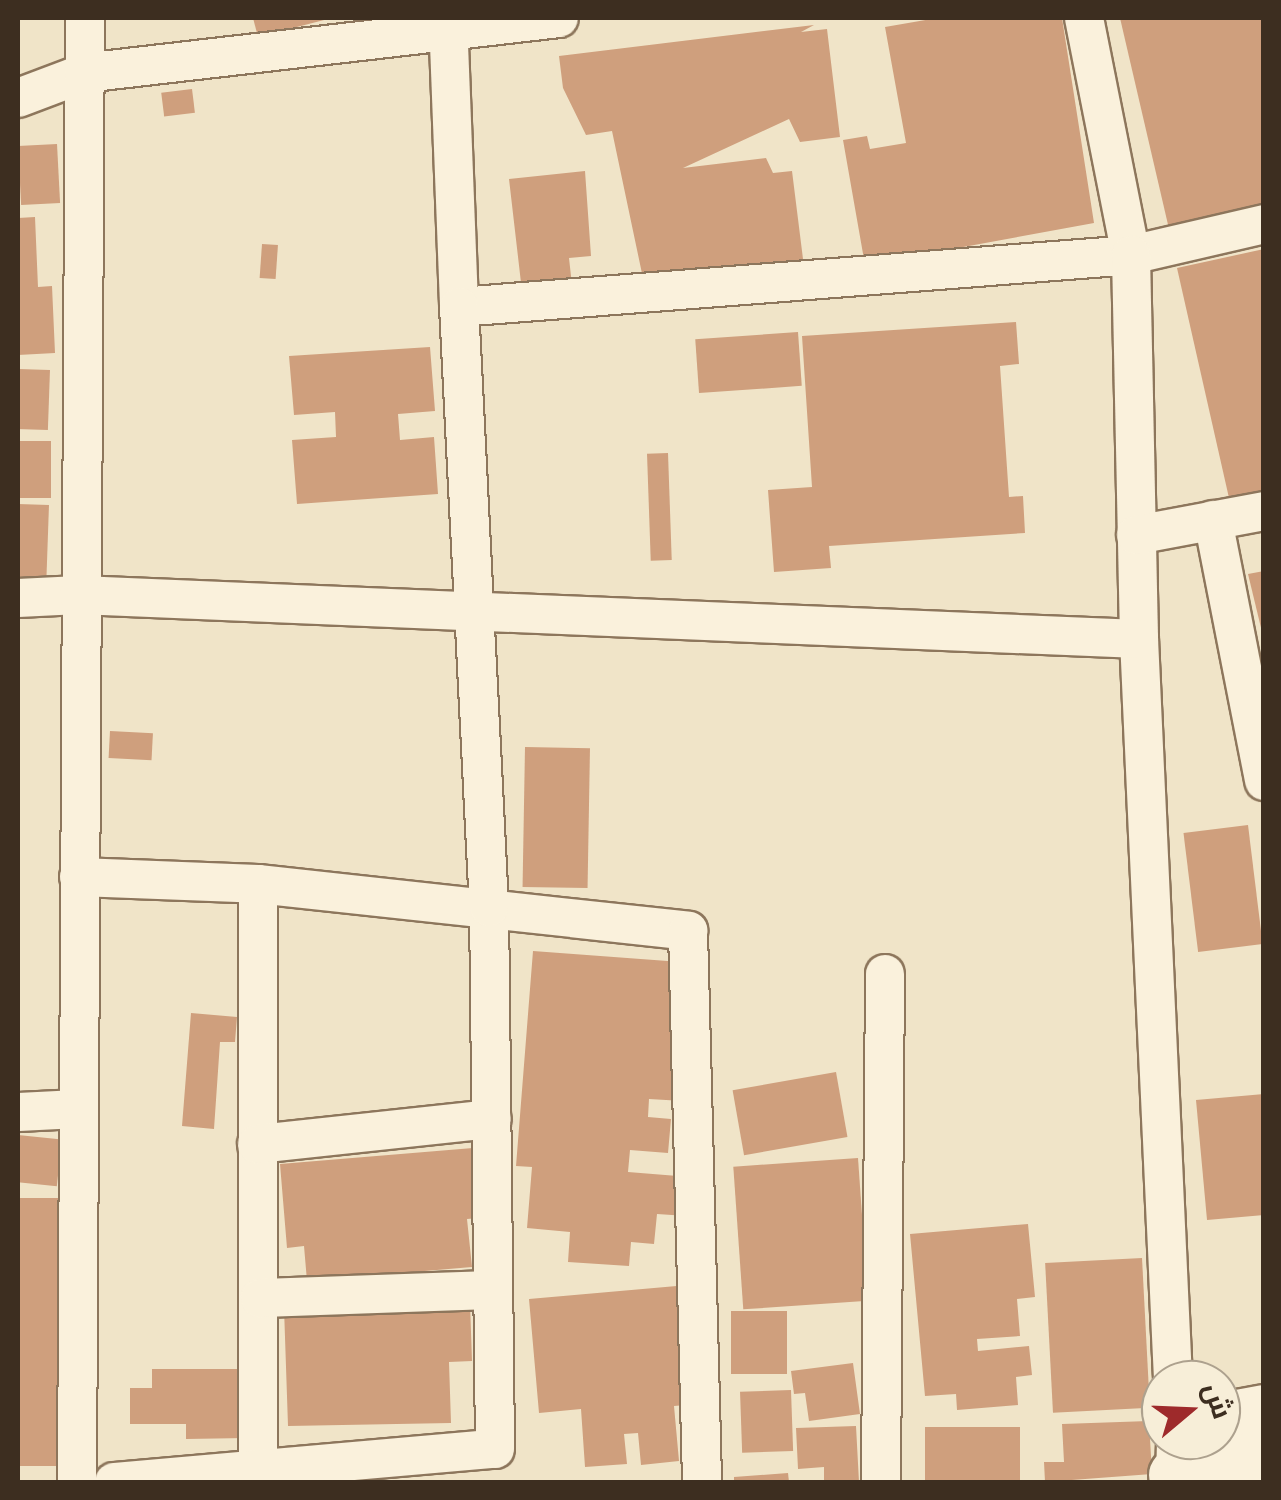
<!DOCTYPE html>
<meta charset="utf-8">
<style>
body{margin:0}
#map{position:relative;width:1281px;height:1500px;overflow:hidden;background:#f0e4c8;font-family:"Crimson Pro",Cairo,serif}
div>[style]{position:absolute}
.building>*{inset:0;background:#cf9f7d;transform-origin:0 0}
.roads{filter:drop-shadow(2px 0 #8d765c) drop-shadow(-2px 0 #8d765c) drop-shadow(0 2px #8d765c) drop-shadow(0 -2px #8d765c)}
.street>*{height:38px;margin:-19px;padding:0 19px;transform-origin:19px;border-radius:19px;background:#faf1dc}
.secondary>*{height:52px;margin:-26px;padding:0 26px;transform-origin:26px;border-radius:26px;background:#faf1dc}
span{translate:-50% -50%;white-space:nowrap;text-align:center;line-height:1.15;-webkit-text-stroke:8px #f7eed8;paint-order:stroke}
.frame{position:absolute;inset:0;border:20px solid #3d2e20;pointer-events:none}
.north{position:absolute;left:1141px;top:1360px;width:100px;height:100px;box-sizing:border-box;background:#f7eed8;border:2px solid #ada18e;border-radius:50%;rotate:71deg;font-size:28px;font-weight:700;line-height:40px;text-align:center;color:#3d2e20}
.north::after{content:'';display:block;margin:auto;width:35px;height:45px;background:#9e2a2b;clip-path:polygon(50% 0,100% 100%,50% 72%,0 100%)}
</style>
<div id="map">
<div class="building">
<div style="clip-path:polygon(253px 18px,327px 18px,328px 19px,258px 37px)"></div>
<div style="clip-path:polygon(937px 18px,1062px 18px,1094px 223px,865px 265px,843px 140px,867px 136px,870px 149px,906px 143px,885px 27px)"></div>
<div style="clip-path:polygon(1120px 18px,1264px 18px,1264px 207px,1169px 229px)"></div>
<div style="clip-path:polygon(814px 25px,801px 32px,827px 29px,840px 137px,800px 142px,789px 119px,683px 168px,766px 158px,773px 173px,792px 171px,804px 267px,644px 283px,612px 131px,586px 135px,563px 88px,559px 56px)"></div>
<div style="left:192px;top:89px;width:24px;height:31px;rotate:83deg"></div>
<div style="left:57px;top:144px;width:59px;height:39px;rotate:87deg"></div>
<div style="clip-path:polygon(585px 171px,591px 256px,569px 258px,573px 294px,523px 300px,509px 179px)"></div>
<div style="clip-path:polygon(35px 217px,38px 287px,52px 286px,55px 353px,18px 355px,18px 218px)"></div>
<div style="left:262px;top:244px;width:16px;height:34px;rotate:4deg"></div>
<div style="clip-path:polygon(1264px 249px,1264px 491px,1229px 498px,1177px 268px)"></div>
<div style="clip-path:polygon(1016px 322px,1019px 364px,1000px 366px,1009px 497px,1023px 496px,1025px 533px,829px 546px,831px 568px,774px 572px,768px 490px,812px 487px,802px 336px)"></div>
<div style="left:798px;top:332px;width:54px;height:103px;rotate:86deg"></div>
<div style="clip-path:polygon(430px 347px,435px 411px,398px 414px,400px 440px,434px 437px,438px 494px,297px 504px,292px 440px,336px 437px,335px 412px,294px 415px,289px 356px)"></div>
<div style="left:18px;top:369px;width:32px;height:60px;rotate:2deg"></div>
<div style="left:18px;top:441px;width:33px;height:57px"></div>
<div style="left:668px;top:453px;width:107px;height:21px;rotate:88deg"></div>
<div style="left:18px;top:504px;width:31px;height:78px;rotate:2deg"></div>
<div style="clip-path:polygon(1264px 571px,1264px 632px,1262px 632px,1248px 574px)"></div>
<div style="left:110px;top:731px;width:43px;height:27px;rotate:3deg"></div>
<div style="left:525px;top:747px;width:65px;height:140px;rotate:1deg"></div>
<div style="left:1248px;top:825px;width:120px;height:65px;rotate:83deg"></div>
<div style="clip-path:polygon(533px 951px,681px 962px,683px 1101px,649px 1099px,648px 1117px,671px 1119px,668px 1153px,630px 1150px,628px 1172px,690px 1177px,687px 1216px,657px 1214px,654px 1244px,631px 1242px,629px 1266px,568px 1262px,570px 1232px,527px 1228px,532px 1167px,516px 1166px)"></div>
<div style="clip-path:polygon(191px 1013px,237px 1017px,235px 1042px,220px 1042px,214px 1129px,182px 1126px)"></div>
<div style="left:836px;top:1072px;width:66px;height:105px;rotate:80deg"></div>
<div style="clip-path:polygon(1264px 1094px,1264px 1215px,1207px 1220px,1196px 1100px)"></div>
<div style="left:18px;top:1135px;width:44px;height:47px;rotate:6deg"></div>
<div style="clip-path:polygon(485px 1147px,491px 1217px,467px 1219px,472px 1267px,307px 1281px,304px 1246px,287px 1248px,280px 1164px)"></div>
<div style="left:858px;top:1158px;width:143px;height:125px;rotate:86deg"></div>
<div style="left:18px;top:1198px;width:47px;height:268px"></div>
<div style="clip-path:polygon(1028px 1224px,1035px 1297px,1017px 1299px,1020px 1336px,977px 1339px,978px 1351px,1029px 1346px,1032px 1375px,1016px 1377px,1018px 1405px,957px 1410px,956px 1394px,925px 1396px,910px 1234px)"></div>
<div style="left:1142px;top:1258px;width:150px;height:97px;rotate:87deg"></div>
<div style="clip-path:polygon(688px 1285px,698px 1404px,674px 1406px,679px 1461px,641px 1465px,638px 1433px,624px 1434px,627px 1464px,585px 1467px,581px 1409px,539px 1413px,529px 1299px)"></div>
<div style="clip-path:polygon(470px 1303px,472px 1361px,449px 1362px,451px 1423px,288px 1426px,284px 1308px)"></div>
<div style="left:731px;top:1311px;width:56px;height:63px"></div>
<div style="clip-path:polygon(853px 1363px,860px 1414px,809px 1421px,805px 1393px,794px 1394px,791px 1371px)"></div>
<div style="clip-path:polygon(152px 1369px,245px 1369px,246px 1438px,186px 1439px,186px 1424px,130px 1424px,130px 1388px,152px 1388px)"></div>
<div style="left:791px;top:1390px;width:61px;height:51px;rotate:88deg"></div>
<div style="clip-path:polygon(1149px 1421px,1152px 1474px,1045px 1482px,1044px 1462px,1064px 1462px,1062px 1424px)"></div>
<div style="clip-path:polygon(856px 1426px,859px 1482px,824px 1482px,824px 1467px,798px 1469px,796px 1428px)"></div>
<div style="left:925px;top:1427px;width:95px;height:55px"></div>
<div style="clip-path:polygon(788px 1473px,789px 1482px,734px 1482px,734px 1477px)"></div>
</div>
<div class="roads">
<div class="street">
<div style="left:448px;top:18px;width:289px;rotate:87.8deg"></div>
<div style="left:459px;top:307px;width:674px;rotate:-4.42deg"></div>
<div style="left:1131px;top:255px;width:137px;rotate:-13.1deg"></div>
<div style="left:1084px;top:18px;width:242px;rotate:78.8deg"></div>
<div style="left:1131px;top:255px;width:384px;rotate:88.8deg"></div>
<div style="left:1139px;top:639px;width:742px;rotate:87.37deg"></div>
<div style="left:18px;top:98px;width:71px;rotate:-20.7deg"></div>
<div style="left:84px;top:73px;width:478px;rotate:-6.6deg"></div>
<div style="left:1213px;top:520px;width:266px;rotate:78.9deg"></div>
<div style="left:1136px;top:535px;width:130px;rotate:-10.6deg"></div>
<div style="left:18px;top:598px;width:61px;rotate:-2.8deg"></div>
<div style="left:79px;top:595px;width:1061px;rotate:2.38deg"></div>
<div style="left:79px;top:877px;width:179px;rotate:2.2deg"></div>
<div style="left:258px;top:884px;width:433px;rotate:6.2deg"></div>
<div style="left:688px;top:931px;width:551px;rotate:88.54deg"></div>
<div style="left:258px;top:884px;width:586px;rotate:90deg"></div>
<div style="left:18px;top:1112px;width:60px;rotate:-2.9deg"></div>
<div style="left:257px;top:1144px;width:236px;rotate:-6.1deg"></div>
<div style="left:260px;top:1298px;width:233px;rotate:-2deg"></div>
<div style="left:77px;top:1482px;width:1464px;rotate:-89.69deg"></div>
<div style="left:114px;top:1482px;width:382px;rotate:-5deg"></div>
<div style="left:495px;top:1449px;width:542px;rotate:-90.63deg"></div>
<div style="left:489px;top:907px;width:601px;rotate:-92.86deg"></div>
<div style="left:881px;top:1482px;width:508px;rotate:-89.55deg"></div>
<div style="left:1175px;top:1482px;width:42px;rotate:-88.6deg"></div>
</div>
<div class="secondary">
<div style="left:1221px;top:1419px;width:44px;rotate:-10.5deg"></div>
<div style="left:1175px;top:1475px;width:91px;rotate:-12.1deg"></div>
</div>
</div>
<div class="frame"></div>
<div class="north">ش</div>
</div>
